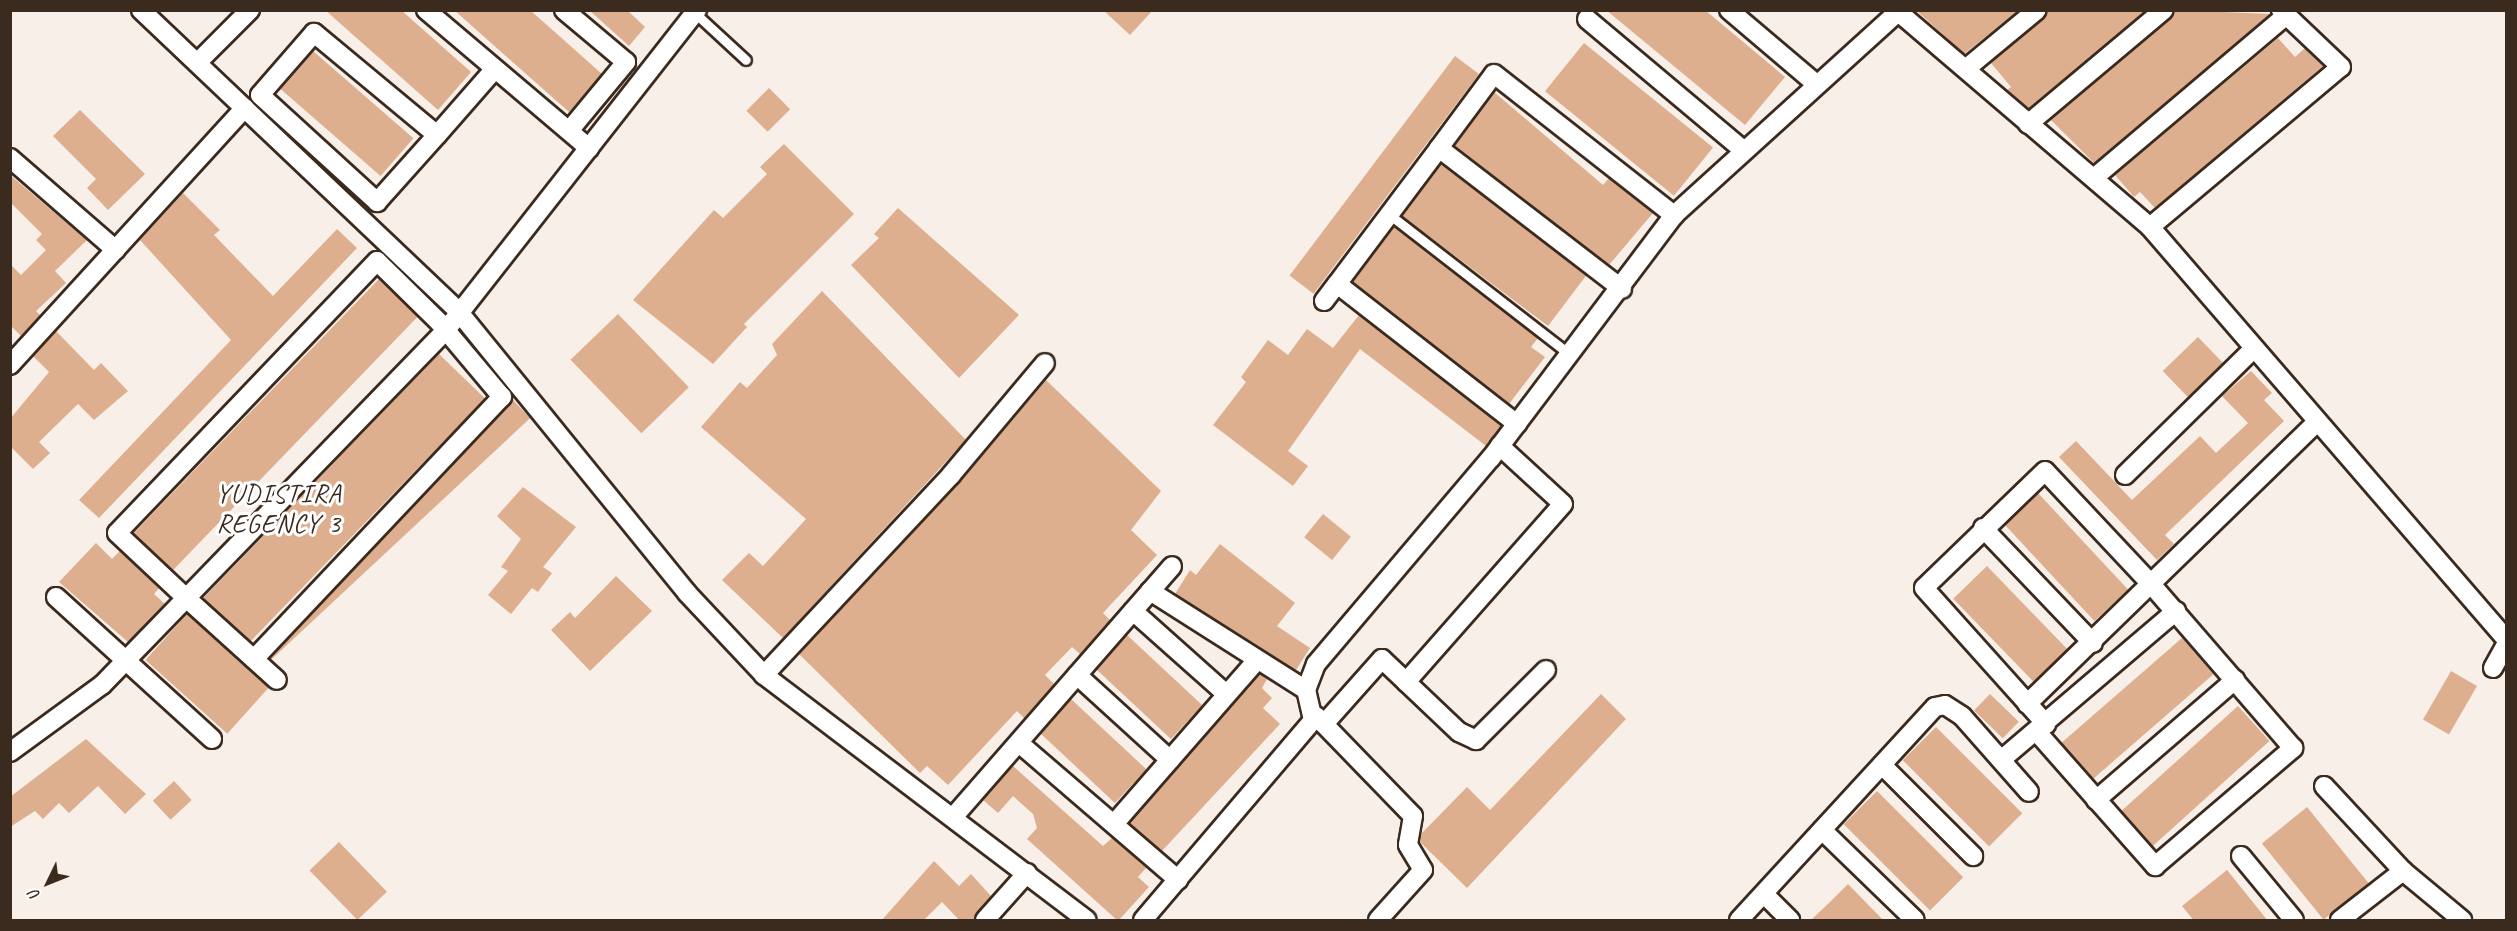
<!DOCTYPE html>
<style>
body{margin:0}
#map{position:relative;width:2517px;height:931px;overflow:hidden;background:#f8efe9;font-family:Caveat,sans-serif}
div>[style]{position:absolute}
.building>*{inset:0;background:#deaf8f;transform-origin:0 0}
.roads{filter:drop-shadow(2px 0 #3b2a1e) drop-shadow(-2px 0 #3b2a1e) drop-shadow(0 2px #3b2a1e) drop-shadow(0 -2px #3b2a1e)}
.lane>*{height:9px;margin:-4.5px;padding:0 4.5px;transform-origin:4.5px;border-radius:4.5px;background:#fff}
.street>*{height:18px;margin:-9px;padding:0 9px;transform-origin:9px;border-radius:9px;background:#fff}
span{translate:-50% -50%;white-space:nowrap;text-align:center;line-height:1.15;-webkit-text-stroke:6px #fff;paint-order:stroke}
.neighbourhood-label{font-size:26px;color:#3b2a1e;letter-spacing:1.5px}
.frame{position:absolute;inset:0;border:12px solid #3b2a1e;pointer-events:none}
.north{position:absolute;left:18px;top:853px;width:60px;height:60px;-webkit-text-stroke:4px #fff;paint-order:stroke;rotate:227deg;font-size:16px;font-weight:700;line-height:24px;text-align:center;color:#3b2a1e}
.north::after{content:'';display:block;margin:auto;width:21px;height:27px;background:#3b2a1e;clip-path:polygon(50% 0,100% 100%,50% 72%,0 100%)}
</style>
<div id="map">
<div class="building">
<div style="clip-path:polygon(325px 10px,401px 10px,471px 72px,438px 110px)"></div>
<div style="clip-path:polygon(454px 10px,530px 10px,602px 74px,569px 112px)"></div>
<div style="clip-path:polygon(589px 10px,627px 10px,645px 27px,629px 46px)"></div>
<div style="clip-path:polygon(1103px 10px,1153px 10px,1130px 35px)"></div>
<div style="clip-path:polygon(1606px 10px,1705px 10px,1785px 77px,1745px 125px)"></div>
<div style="clip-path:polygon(1916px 10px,2019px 10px,1964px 54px)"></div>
<div style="clip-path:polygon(2048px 10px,2146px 10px,2029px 109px,2007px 90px,2011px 87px,1991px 63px)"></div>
<div style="clip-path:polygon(2175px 10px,2271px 14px,2094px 163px,2051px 120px)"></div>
<div style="clip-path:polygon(2278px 38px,2295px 57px,2305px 48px,2323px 66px,2155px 208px,2140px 192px,2134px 197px,2115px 175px)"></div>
<div style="left:1584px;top:43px;width:166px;height:62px;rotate:39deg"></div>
<div style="left:313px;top:51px;width:133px;height:50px;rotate:41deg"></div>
<div style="left:1455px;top:56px;width:30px;height:275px;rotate:37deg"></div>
<div style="left:769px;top:88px;width:30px;height:32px;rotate:45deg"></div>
<div style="clip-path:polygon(1494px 92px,1603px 185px,1609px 178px,1653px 213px,1609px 265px,1455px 146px)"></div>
<div style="clip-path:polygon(80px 110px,145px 174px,108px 210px,87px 188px,96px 179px,53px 136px)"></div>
<div style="clip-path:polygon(784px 144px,854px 214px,744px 324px,747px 327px,713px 364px,633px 300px,714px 210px,723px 218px,767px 174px,760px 167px)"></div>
<div style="left:1441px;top:164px;width:183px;height:65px;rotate:37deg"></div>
<div style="clip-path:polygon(10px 175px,87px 240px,55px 271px,66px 283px,36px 311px,40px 315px,21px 336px,10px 325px,10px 264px,21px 275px,46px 250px,36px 240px,42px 234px,10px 202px)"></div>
<div style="clip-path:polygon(183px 193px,220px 230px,214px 235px,273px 296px,337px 229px,357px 248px,99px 518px,79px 500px,231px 340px,140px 240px)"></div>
<div style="clip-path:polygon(898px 208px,1019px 315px,959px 378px,851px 265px,879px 238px,874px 234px)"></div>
<div style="clip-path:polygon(1394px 227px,1538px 338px,1531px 347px,1545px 357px,1509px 404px,1353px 282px)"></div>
<div style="left:379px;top:279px;width:54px;height:354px;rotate:44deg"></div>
<div style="clip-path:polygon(822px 291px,966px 440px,783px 638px,722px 580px,749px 553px,763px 566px,806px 519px,701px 427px,740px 382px,747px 388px,777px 355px,772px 344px)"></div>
<div style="left:618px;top:314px;width:102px;height:66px;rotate:46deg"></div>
<div style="clip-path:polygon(1359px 315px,1501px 426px,1486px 446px,1360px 349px,1288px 451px,1308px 466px,1293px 486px,1213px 425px,1246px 382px,1241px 377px,1268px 340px,1288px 355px,1307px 329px,1333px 348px)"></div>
<div style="clip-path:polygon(56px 331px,94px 370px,101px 363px,128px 391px,94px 420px,78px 404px,39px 442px,50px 453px,33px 469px,10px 446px,10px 419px,49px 372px,33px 356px)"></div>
<div style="left:2198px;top:337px;width:36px;height:49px;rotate:46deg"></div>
<div style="left:439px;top:354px;width:64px;height:340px;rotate:44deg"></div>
<div style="clip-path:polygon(2251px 371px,2272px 393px,2264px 400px,2284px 421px,2165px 535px,2174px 544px,2157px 560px,2059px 457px,2076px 441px,2132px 500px,2200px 436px,2216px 453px,2248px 423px,2222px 396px)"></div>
<div style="clip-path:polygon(1046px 380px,1161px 491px,1131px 530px,1157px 555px,1103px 613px,1110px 620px,1080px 654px,1072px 647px,1045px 675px,1054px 684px,1024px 718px,1017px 711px,948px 785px,927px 766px,920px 773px,799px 654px,959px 483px)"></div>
<div style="left:513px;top:400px;width:25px;height:354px;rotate:47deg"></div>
<div style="clip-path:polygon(523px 487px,576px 527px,543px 567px,552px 573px,538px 592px,532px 588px,511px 614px,488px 595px,508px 571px,501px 567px,521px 539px,497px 516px)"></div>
<div style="left:2038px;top:493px;width:132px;height:46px;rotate:47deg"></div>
<div style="left:1323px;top:514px;width:36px;height:30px;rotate:39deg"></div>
<div style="clip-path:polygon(96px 543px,112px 559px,120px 551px,159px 588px,154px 594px,165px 604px,128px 642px,59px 582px)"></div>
<div style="clip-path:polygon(1220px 544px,1295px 603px,1277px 626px,1310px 648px,1296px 670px,1175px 594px,1190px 570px,1196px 575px)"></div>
<div style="left:1987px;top:566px;width:116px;height:47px;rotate:46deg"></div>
<div style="clip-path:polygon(616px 576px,652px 611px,590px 671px,551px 630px,570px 612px,575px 618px)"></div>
<div style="left:187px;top:614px;width:110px;height:62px;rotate:42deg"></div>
<div style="left:1127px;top:635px;width:103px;height:46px;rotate:43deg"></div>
<div style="left:2182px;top:638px;width:48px;height:160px;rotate:49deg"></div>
<div style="left:2451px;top:671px;width:30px;height:56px;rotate:30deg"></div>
<div style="clip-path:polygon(1260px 674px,1267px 679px,1262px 688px,1272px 698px,1263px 708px,1280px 724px,1162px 851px,1129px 823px)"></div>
<div style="clip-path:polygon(1601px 694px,1626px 719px,1467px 888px,1420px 842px,1421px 834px,1467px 787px,1490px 810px)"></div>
<div style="left:1990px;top:694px;width:40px;height:23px;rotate:44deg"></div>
<div style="left:1071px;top:699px;width:103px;height:46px;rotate:43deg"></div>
<div style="left:2238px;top:706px;width:47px;height:157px;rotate:48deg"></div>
<div style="left:1936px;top:727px;width:122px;height:47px;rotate:45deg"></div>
<div style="clip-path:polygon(86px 739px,146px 794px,125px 814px,98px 786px,69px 813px,59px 803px,43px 819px,35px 811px,10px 827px,10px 797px)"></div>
<div style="clip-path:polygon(1013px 766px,1103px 846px,1112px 838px,1146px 868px,1138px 877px,1149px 887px,1118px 921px,1027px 839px,1037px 828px,1033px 814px,1013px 796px,998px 813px,983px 800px)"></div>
<div style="left:174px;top:781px;width:26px;height:29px;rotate:47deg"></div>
<div style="left:1877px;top:791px;width:122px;height:47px;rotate:45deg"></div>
<div style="left:2307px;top:807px;width:98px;height:58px;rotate:51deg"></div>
<div style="left:339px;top:842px;width:69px;height:41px;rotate:46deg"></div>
<div style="clip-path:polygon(934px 861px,959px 886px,971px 874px,991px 896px,974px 920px,960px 921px,942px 902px,923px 921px,881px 921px)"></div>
<div style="clip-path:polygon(2227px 870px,2252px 901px,2268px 921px,2194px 921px,2182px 906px)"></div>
<div style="clip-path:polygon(1848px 884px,1884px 921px,1810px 921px,1832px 900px)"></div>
</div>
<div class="roads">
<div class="lane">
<div style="left:695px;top:13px;width:69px;rotate:42.7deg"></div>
<div style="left:1390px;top:215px;width:225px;rotate:37.8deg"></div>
</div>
<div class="street">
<div style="left:141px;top:10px;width:437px;rotate:43.5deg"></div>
<div style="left:458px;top:311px;width:363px;rotate:50.9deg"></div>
<div style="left:687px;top:593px;width:112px;rotate:46.8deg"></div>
<div style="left:764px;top:675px;width:405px;rotate:37.2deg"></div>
<div style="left:426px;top:10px;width:214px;rotate:40.3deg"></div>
<div style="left:564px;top:10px;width:81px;rotate:40deg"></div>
<div style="left:626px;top:62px;width:89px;rotate:129.6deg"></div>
<div style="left:1729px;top:10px;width:113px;rotate:40.3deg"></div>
<div style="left:1896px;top:10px;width:334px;rotate:40.5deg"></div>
<div style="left:2150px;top:227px;width:249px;rotate:-40deg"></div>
<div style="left:2341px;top:67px;width:83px;rotate:-136.5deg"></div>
<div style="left:1587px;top:19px;width:204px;rotate:40deg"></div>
<div style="left:197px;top:63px;width:75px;rotate:-45deg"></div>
<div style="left:1968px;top:67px;width:89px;rotate:-39.6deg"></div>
<div style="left:2028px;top:124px;width:177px;rotate:-40deg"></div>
<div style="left:437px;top:135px;width:160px;rotate:-140.3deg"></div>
<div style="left:314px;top:33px;width:82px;rotate:131.1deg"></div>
<div style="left:260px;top:95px;width:159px;rotate:42.4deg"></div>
<div style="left:377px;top:202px;width:90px;rotate:-48.2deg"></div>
<div style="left:437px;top:135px;width:86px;rotate:-48.8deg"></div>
<div style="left:1439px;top:148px;width:231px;rotate:37.6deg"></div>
<div style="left:10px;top:158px;width:140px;rotate:41deg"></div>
<div style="left:2095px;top:177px;width:251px;rotate:-40.2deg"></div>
<div style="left:2150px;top:227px;width:544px;rotate:49.17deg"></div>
<div style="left:1324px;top:301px;width:21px;rotate:-53deg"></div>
<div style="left:10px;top:365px;width:348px;rotate:-47.6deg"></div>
<div style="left:1517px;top:424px;width:228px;rotate:-142.1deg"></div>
<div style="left:1337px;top:284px;width:170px;rotate:-53.1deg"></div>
<div style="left:1439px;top:148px;width:92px;rotate:-53.4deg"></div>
<div style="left:1494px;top:74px;width:229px;rotate:38.1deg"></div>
<div style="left:2125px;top:475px;width:180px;rotate:-44.5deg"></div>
<div style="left:1983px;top:528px;width:159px;rotate:46.3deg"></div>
<div style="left:1150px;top:591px;width:185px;rotate:32.4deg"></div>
<div style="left:56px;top:597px;width:211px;rotate:42.3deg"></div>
<div style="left:1133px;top:611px;width:125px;rotate:41.7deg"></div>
<div style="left:254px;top:659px;width:361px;rotate:-46.6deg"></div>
<div style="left:502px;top:397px;width:98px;rotate:-130deg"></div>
<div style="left:439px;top:322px;width:87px;rotate:-135.5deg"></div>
<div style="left:377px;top:261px;width:376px;rotate:133.7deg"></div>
<div style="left:117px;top:533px;width:92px;rotate:43.2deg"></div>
<div style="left:184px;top:596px;width:125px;rotate:42.1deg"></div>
<div style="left:2493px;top:668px;width:26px;rotate:-61deg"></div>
<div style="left:764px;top:675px;width:274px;rotate:-46.9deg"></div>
<div style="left:951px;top:475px;width:146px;rotate:-50deg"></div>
<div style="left:1077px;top:675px;width:126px;rotate:42.4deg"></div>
<div style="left:1406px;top:682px;width:237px;rotate:-48.6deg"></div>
<div style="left:1563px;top:504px;width:86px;rotate:-137.4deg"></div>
<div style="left:2027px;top:704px;width:403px;rotate:-44.2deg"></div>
<div style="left:1316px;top:716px;width:139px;rotate:45.9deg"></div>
<div style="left:1413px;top:816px;width:29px;rotate:100deg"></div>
<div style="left:1408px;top:845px;width:29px;rotate:59deg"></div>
<div style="left:1423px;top:870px;width:67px;rotate:132deg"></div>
<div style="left:1324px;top:724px;width:87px;rotate:-48.3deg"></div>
<div style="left:1382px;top:659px;width:106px;rotate:43.5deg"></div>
<div style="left:1459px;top:732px;width:19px;rotate:25deg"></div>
<div style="left:1476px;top:740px;width:99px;rotate:-45deg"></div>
<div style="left:2037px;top:732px;width:179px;rotate:48.6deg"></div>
<div style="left:2155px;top:866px;width:182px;rotate:-40.5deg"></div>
<div style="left:2293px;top:748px;width:216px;rotate:-130.9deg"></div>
<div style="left:2152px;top:585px;width:156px;rotate:-133.2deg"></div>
<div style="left:2045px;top:471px;width:168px;rotate:136deg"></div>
<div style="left:1924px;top:588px;width:183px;rotate:48.1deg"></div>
<div style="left:1019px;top:743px;width:210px;rotate:40.7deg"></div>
<div style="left:10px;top:752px;width:114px;rotate:-36.1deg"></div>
<div style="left:102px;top:685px;width:494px;rotate:-45.9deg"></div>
<div style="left:446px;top:330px;width:407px;rotate:-51.9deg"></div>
<div style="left:2001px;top:760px;width:230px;rotate:-40.4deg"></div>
<div style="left:1882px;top:765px;width:129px;rotate:45deg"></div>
<div style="left:2324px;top:786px;width:116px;rotate:47.1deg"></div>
<div style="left:2403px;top:871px;width:77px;rotate:39.7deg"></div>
<div style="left:2096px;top:800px;width:184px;rotate:-40.8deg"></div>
<div style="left:955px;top:815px;width:330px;rotate:-48.9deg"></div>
<div style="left:1114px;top:824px;width:218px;rotate:-48.9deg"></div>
<div style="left:1822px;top:830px;width:129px;rotate:44.1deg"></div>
<div style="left:2241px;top:856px;width:83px;rotate:50.4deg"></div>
<div style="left:1764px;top:894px;width:37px;rotate:45deg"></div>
<div style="left:985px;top:920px;width:63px;rotate:-48.2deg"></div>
<div style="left:1143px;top:920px;width:262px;rotate:-49.6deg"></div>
<div style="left:1313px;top:720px;width:31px;rotate:-103deg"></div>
<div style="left:1306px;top:690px;width:28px;rotate:-69deg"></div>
<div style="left:1316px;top:664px;width:270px;rotate:-49.7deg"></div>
<div style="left:1491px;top:458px;width:304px;rotate:-53deg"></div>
<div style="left:1674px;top:215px;width:305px;rotate:-42.2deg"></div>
<div style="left:1739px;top:920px;width:289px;rotate:-47.4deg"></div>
<div style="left:1935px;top:707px;width:10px;rotate:-11deg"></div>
<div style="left:1945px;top:705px;width:20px;rotate:33deg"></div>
<div style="left:1962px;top:716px;width:101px;rotate:48.6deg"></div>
<div style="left:2340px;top:920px;width:80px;rotate:-37.9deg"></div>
</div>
</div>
<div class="neighbourhood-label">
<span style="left:279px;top:509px">YUDISTIRA<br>REGENCY 3</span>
</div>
<div class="frame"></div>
<div class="north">U</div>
</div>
